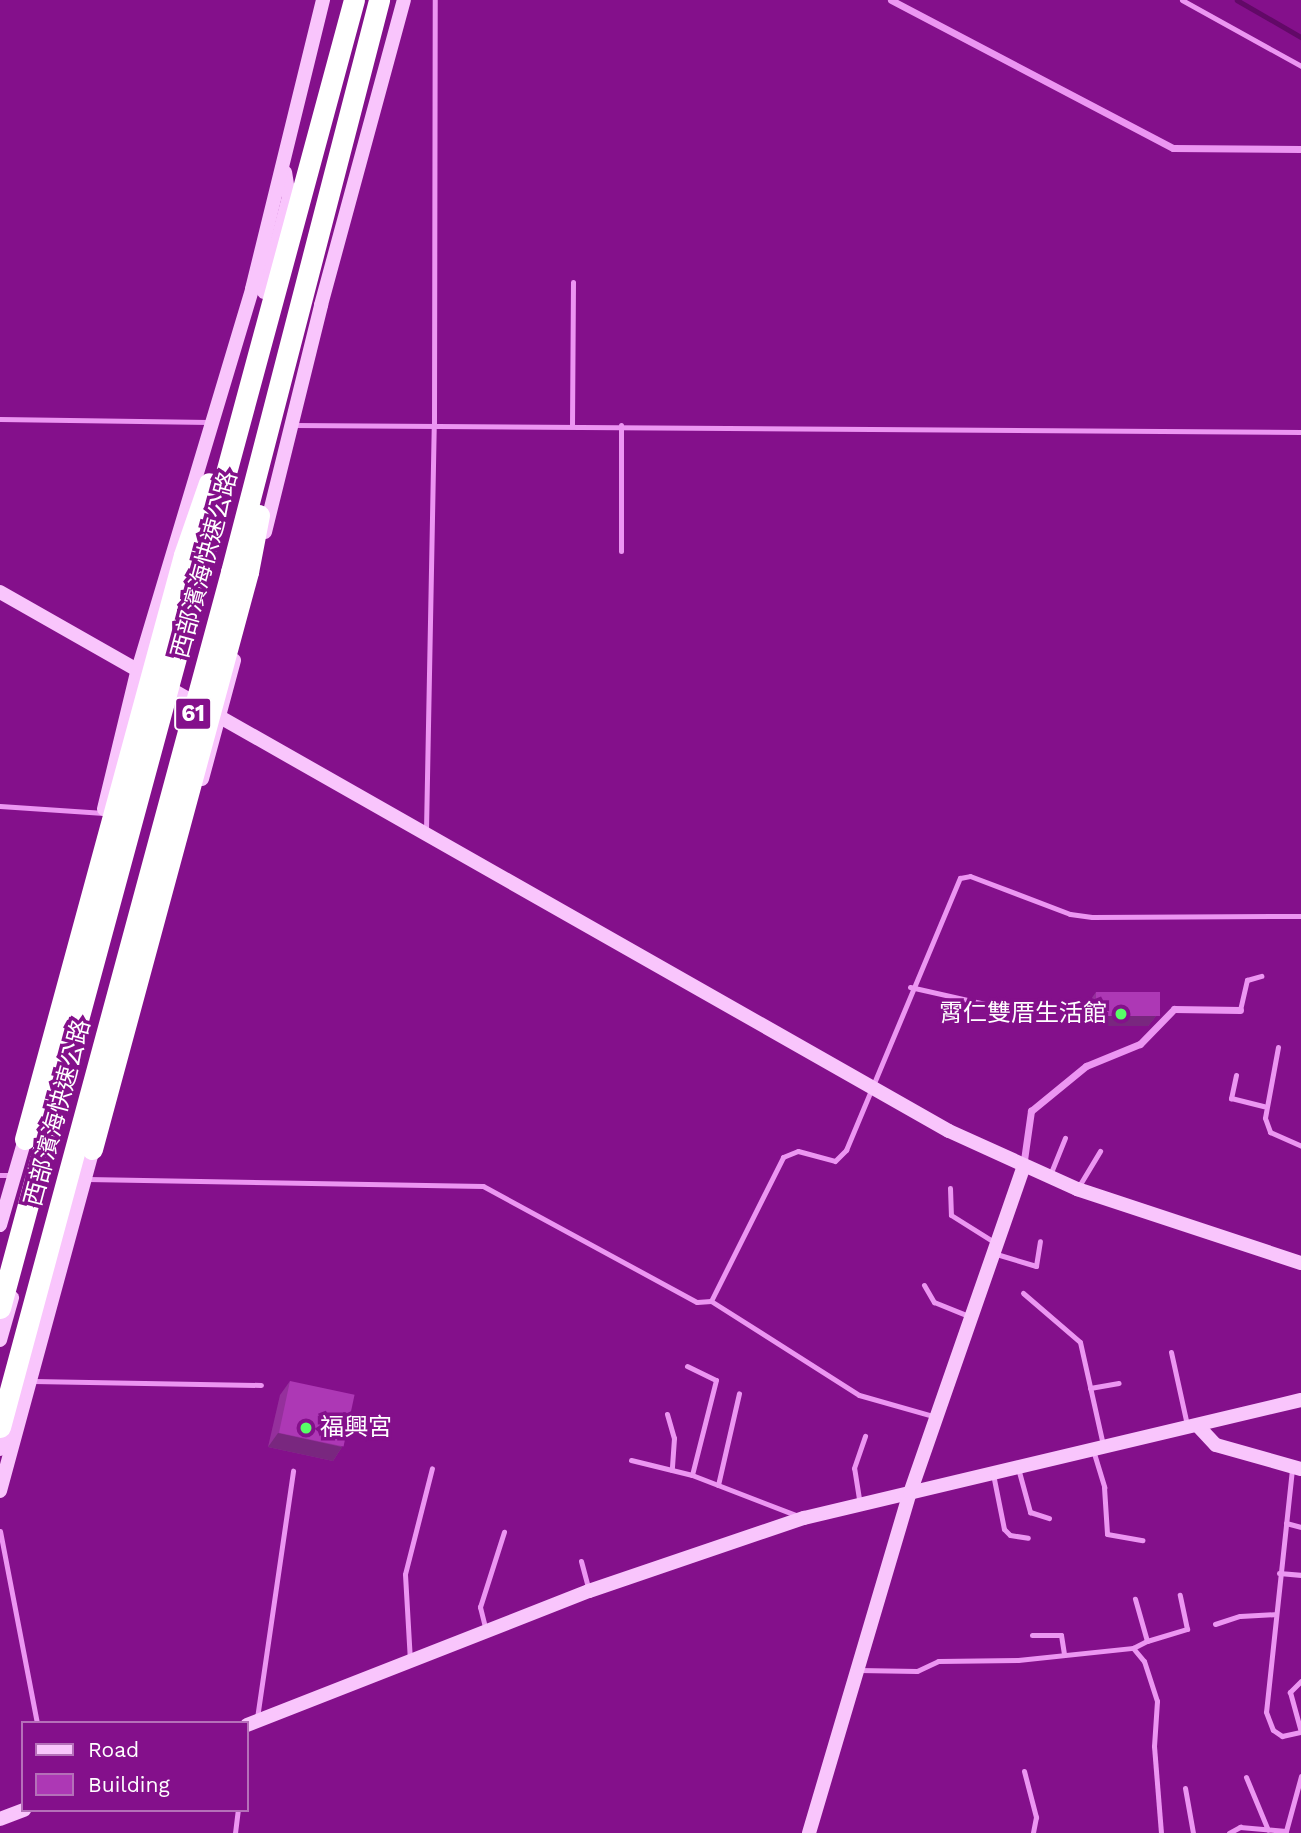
<!DOCTYPE html>
<meta charset="utf-8">
<style>
body{margin:0}
#map{position:relative;width:1301px;height:1833px;overflow:hidden;background:#84108b;font-family:"Work Sans","Noto Sans TC",sans-serif}
div>[style]{position:absolute}
.stream>*{height:4.5px;margin:-2.25px;padding:0 2.25px;transform-origin:2.25px;border-radius:2.25px;background:#620967}
.lane>*{height:5px;margin:-2.5px;padding:0 2.5px;transform-origin:2.5px;border-radius:2.5px;background:#ec96f2}
.street>*{height:7px;margin:-3.5px;padding:0 3.5px;transform-origin:3.5px;border-radius:3.5px;background:#ec96f2}
.secondary>*{height:14px;margin:-7px;padding:0 7px;transform-origin:7px;border-radius:7px;background:#f9c5fc}
.highway-bridge>*{height:21px;margin:-10.5px;padding:0 10.5px;transform-origin:10.5px;border-radius:10.5px;background:#fff}
.wall>*{inset:0;background:#95309c}
.shaded-wall>*{inset:0;background:#79277f}
.building>*{inset:0;background:#ad38b5;transform-origin:0 0}
.dots>*{width:19px;height:19px;translate:-50% -50%;box-sizing:border-box;border:4px solid #84108b;border-radius:50%}
span{translate:-50% -50%;white-space:nowrap;text-align:center;line-height:1.15;-webkit-text-stroke:7px #84108b;paint-order:stroke}
.shield-label span{padding:2px 5px;background:#84108b;border:2px solid;border-radius:5px;-webkit-text-stroke-width:0}
.shield-label{font-size:23px;color:#fff;font-weight:700}
.street-label{font-size:24px;color:#fff}
.poi-label{font-size:24px;color:#fff}
.right{translate:-100% -50%;text-align:right}
.left{translate:0 -50%;text-align:left}
.legend{position:absolute;left:21px;top:1721px;width:228px;height:91px;box-sizing:border-box;background:#84108b;border:2px solid #b570b9;margin:0;padding:9px 12px;list-style:none;font-size:21px;color:#fff}
.legend li{display:flex;align-items:center;gap:14px;height:35px}
.legend b{width:35px;border:2px solid #b570b9}
</style>
<div id="map">
<div class="stream">
<div style="left:1237px;top:0;width:74px;rotate:30deg"></div>
</div>
<div class="lane">
<div style="left:1182px;top:0;width:136px;rotate:29deg"></div>
<div style="left:0;top:419px;width:209px;rotate:0.8deg"></div>
<div style="left:293px;top:425px;width:1008px;rotate:0.4deg"></div>
<div style="left:572px;top:425px;width:143px;rotate:-89.6deg"></div>
<div style="left:621px;top:551px;width:126px;rotate:-90deg"></div>
<div style="left:0;top:806px;width:104px;rotate:3.9deg"></div>
<div style="left:426px;top:830px;width:406px;rotate:-88.9deg"></div>
<div style="left:434px;top:424px;width:424px;rotate:-89.9deg"></div>
<div style="left:910px;top:987px;width:118px;rotate:12.7deg"></div>
<div style="left:1240px;top:1010px;width:31px;rotate:-77deg"></div>
<div style="left:1247px;top:980px;width:15px;rotate:-16deg"></div>
<div style="left:1278px;top:1047px;width:72px;rotate:100.4deg"></div>
<div style="left:1265px;top:1118px;width:15px;rotate:70deg"></div>
<div style="left:1270px;top:1132px;width:34px;rotate:24deg"></div>
<div style="left:1236px;top:1075px;width:24px;rotate:102deg"></div>
<div style="left:1231px;top:1098px;width:34px;rotate:14deg"></div>
<div style="left:0;top:1175px;width:11px"></div>
<div style="left:1050px;top:1175px;width:40px;rotate:-68deg"></div>
<div style="left:87px;top:1179px;width:396px;rotate:1deg"></div>
<div style="left:483px;top:1186px;width:243px;rotate:28.5deg"></div>
<div style="left:697px;top:1302px;width:14px;rotate:-4deg"></div>
<div style="left:711px;top:1301px;width:161px;rotate:-63.4deg"></div>
<div style="left:783px;top:1157px;width:16px;rotate:-22deg"></div>
<div style="left:798px;top:1151px;width:38px;rotate:15deg"></div>
<div style="left:835px;top:1161px;width:16px;rotate:-45deg"></div>
<div style="left:846px;top:1150px;width:295px;rotate:-67.3deg"></div>
<div style="left:960px;top:878px;width:10px;rotate:-11deg"></div>
<div style="left:970px;top:876px;width:107px;rotate:20.8deg"></div>
<div style="left:1070px;top:914px;width:22px;rotate:8deg"></div>
<div style="left:1092px;top:917px;width:209px;rotate:-0.3deg"></div>
<div style="left:1079px;top:1186px;width:41px;rotate:-59deg"></div>
<div style="left:950px;top:1188px;width:27px;rotate:88deg"></div>
<div style="left:951px;top:1215px;width:51px;rotate:32.1deg"></div>
<div style="left:993px;top:1253px;width:45px;rotate:16.8deg"></div>
<div style="left:1036px;top:1266px;width:25px;rotate:-81deg"></div>
<div style="left:924px;top:1285px;width:20px;rotate:60deg"></div>
<div style="left:934px;top:1302px;width:37px;rotate:22deg"></div>
<div style="left:1023px;top:1293px;width:75px;rotate:40.7deg"></div>
<div style="left:1080px;top:1342px;width:106px;rotate:77.4deg"></div>
<div style="left:711px;top:1301px;width:175px;rotate:32.4deg"></div>
<div style="left:859px;top:1395px;width:80px;rotate:15.9deg"></div>
<div style="left:1171px;top:1352px;width:75px;rotate:77.6deg"></div>
<div style="left:687px;top:1366px;width:32px;rotate:26deg"></div>
<div style="left:716px;top:1380px;width:98px;rotate:104.2deg"></div>
<div style="left:33px;top:1381px;width:228px;rotate:1deg"></div>
<div style="left:1090px;top:1388px;width:29px;rotate:-10deg"></div>
<div style="left:667px;top:1414px;width:25px;rotate:74deg"></div>
<div style="left:674px;top:1438px;width:32px;rotate:94deg"></div>
<div style="left:1093px;top:1450px;width:39px;rotate:73deg"></div>
<div style="left:1104px;top:1487px;width:47px;rotate:86.3deg"></div>
<div style="left:1107px;top:1534px;width:36px;rotate:10deg"></div>
<div style="left:631px;top:1460px;width:63px;rotate:13.8deg"></div>
<div style="left:692px;top:1475px;width:117px;rotate:21.1deg"></div>
<div style="left:1018px;top:1468px;width:46px;rotate:74.7deg"></div>
<div style="left:1030px;top:1512px;width:20px;rotate:18deg"></div>
<div style="left:1292px;top:1469px;width:244px;rotate:96.1deg"></div>
<div style="left:1266px;top:1712px;width:19px;rotate:69deg"></div>
<div style="left:1273px;top:1730px;width:11px;rotate:34deg"></div>
<div style="left:1282px;top:1736px;width:19px;rotate:-12deg"></div>
<div style="left:993px;top:1474px;width:56px;rotate:78.7deg"></div>
<div style="left:1004px;top:1529px;width:8px;rotate:45deg"></div>
<div style="left:1010px;top:1535px;width:18px;rotate:9deg"></div>
<div style="left:718px;top:1485px;width:94px;rotate:-77.1deg"></div>
<div style="left:860px;top:1505px;width:37px;rotate:-99deg"></div>
<div style="left:854px;top:1468px;width:34px;rotate:-71deg"></div>
<div style="left:1286px;top:1523px;width:16px;rotate:15deg"></div>
<div style="left:0;top:1531px;width:196px;rotate:79.1deg"></div>
<div style="left:581px;top:1561px;width:28px;rotate:75deg"></div>
<div style="left:1279px;top:1573px;width:22px;rotate:5deg"></div>
<div style="left:1215px;top:1624px;width:26px;rotate:-18deg"></div>
<div style="left:1240px;top:1616px;width:34px;rotate:-3deg"></div>
<div style="left:486px;top:1631px;width:25px;rotate:-104deg"></div>
<div style="left:480px;top:1607px;width:79px;rotate:-72.3deg"></div>
<div style="left:1032px;top:1635px;width:29px"></div>
<div style="left:1061px;top:1635px;width:20px;rotate:81deg"></div>
<div style="left:1147px;top:1641px;width:42px;rotate:-16.7deg"></div>
<div style="left:1187px;top:1629px;width:35px;rotate:-102deg"></div>
<div style="left:1133px;top:1648px;width:16px;rotate:-27deg"></div>
<div style="left:1147px;top:1641px;width:44px;rotate:-105.9deg"></div>
<div style="left:410px;top:1661px;width:87px;rotate:-93.3deg"></div>
<div style="left:405px;top:1574px;width:109px;rotate:-75.7deg"></div>
<div style="left:859px;top:1670px;width:58px;rotate:1deg"></div>
<div style="left:917px;top:1671px;width:23px;rotate:-25deg"></div>
<div style="left:938px;top:1661px;width:80px;rotate:-0.7deg"></div>
<div style="left:1018px;top:1660px;width:116px;rotate:-6deg"></div>
<div style="left:1133px;top:1648px;width:17px;rotate:50deg"></div>
<div style="left:1144px;top:1661px;width:42px;rotate:72deg"></div>
<div style="left:1157px;top:1701px;width:45px;rotate:93.8deg"></div>
<div style="left:1154px;top:1746px;width:87px;rotate:85.4deg"></div>
<div style="left:1301px;top:1681px;width:16px;rotate:135deg"></div>
<div style="left:1290px;top:1692px;width:41px;rotate:74.6deg"></div>
<div style="left:257px;top:1718px;width:250px;rotate:-81.7deg"></div>
<div style="left:1024px;top:1771px;width:48px;rotate:75.4deg"></div>
<div style="left:1036px;top:1817px;width:16px;rotate:101deg"></div>
<div style="left:1246px;top:1777px;width:57px;rotate:67.5deg"></div>
<div style="left:1185px;top:1788px;width:46px;rotate:79.9deg"></div>
<div style="left:235px;top:1833px;width:23px;rotate:-83deg"></div>
<div style="left:1229px;top:1833px;width:13px;rotate:-29deg"></div>
<div style="left:1240px;top:1827px;width:46px;rotate:5deg"></div>
<div style="left:1286px;top:1831px;width:57px;rotate:-74.7deg"></div>
</div>
<div class="street">
<div style="left:891px;top:0;width:318px;rotate:27.7deg"></div>
<div style="left:1173px;top:148px;width:128px;rotate:0.4deg"></div>
<div style="left:1023px;top:1167px;width:57px;rotate:-81.9deg"></div>
<div style="left:1031px;top:1111px;width:71px;rotate:-39.3deg"></div>
<div style="left:1086px;top:1066px;width:58px;rotate:-22.2deg"></div>
<div style="left:1140px;top:1044px;width:49px;rotate:-45.8deg"></div>
<div style="left:1174px;top:1009px;width:66px;rotate:0.9deg"></div>
</div>
<div class="secondary">
<div style="left:264px;top:292px;width:98px;rotate:-75.3deg"></div>
<div style="left:289px;top:197px;width:25px;rotate:-99deg"></div>
<div style="left:265px;top:532px;width:234px;rotate:-76.1deg"></div>
<div style="left:321px;top:305px;width:316px;rotate:-74.8deg"></div>
<div style="left:0;top:592px;width:1091px;rotate:29.6deg"></div>
<div style="left:949px;top:1131px;width:141px;rotate:24.4deg"></div>
<div style="left:1077px;top:1189px;width:236px;rotate:18.3deg"></div>
<div style="left:202px;top:779px;width:123px;rotate:-74.9deg"></div>
<div style="left:104px;top:809px;width:140px;rotate:-76.4deg"></div>
<div style="left:137px;top:673px;width:401px;rotate:-73.3deg"></div>
<div style="left:252px;top:289px;width:298px;rotate:-76.2deg"></div>
<div style="left:0;top:1225px;width:97px;rotate:-73.8deg"></div>
<div style="left:0;top:1340px;width:44px;rotate:-74.1deg"></div>
<div style="left:1198px;top:1426px;width:26px;rotate:47deg"></div>
<div style="left:1216px;top:1445px;width:88px;rotate:15.8deg"></div>
<div style="left:0;top:1449px;width:31px;rotate:-71deg"></div>
<div style="left:0;top:1491px;width:363px;rotate:-74.8deg"></div>
<div style="left:247px;top:1725px;width:367px;rotate:-21.4deg"></div>
<div style="left:589px;top:1591px;width:227px;rotate:-18.8deg"></div>
<div style="left:804px;top:1518px;width:511px;rotate:-13.36deg"></div>
<div style="left:0;top:1819px;width:26px;rotate:-21deg"></div>
<div style="left:809px;top:1833px;width:355px;rotate:-73.5deg"></div>
<div style="left:910px;top:1493px;width:344px;rotate:-70.8deg"></div>
</div>
<div class="highway-bridge">
<div style="left:25px;top:1139px;width:605px;rotate:-74.77deg"></div>
<div style="left:184px;top:555px;width:76px;rotate:-70.9deg"></div>
<div style="left:92px;top:1149px;width:598px;rotate:-74.87deg"></div>
<div style="left:248px;top:572px;width:58px;rotate:-79.1deg"></div>
<div style="left:0;top:1308px;width:1355px;rotate:-74.86deg"></div>
<div style="left:0;top:1427px;width:886px;rotate:-74.88deg"></div>
<div style="left:231px;top:572px;width:591px;rotate:-75.49deg"></div>
</div>
<div class="wall">
<div style="clip-path:polygon(1096px 992px,1156px 1016px,1148px 1026px,1089px 1026px,1089px 1002px)"></div>
<div style="clip-path:polygon(290px 1381px,342px 1447px,333px 1461px,268px 1447px,280px 1395px)"></div>
</div>
<div class="shaded-wall">
<div style="clip-path:polygon(1096px 1016px,1156px 1016px,1148px 1026px,1089px 1026px)"></div>
<div style="clip-path:polygon(278px 1433px,342px 1447px,333px 1461px,268px 1447px)"></div>
</div>
<div class="building">
<div style="left:1096px;top:992px;width:64px;height:24px"></div>
<div style="left:290px;top:1381px;width:66px;height:53px;rotate:12deg"></div>
</div>
<div class="dots">
<div style="left:1121px;top:1014px;background:#57ff67"></div>
<div style="left:306px;top:1428px;background:#57ff67"></div>
</div>
<div class="shield-label">
<span style="left:193px;top:714px">61</span>
</div>
<div class="street-label">
<span style="left:205px;top:565px;rotate:-75deg">西部濱海快速公路</span>
<span style="left:58px;top:1113px;rotate:-75deg">西部濱海快速公路</span>
</div>
<div class="poi-label">
<span class="right" style="left:1107px;top:1014px">霄仁雙厝生活館</span>
<span class="left" style="left:320px;top:1428px">福興宮</span>
</div>
<ul class="legend">
<li><b style="height:9px;background:#f9c5fc"></b>Road</li>
<li><b style="height:19px;background:#ad38b5"></b>Building</li>
</ul>
</div>
